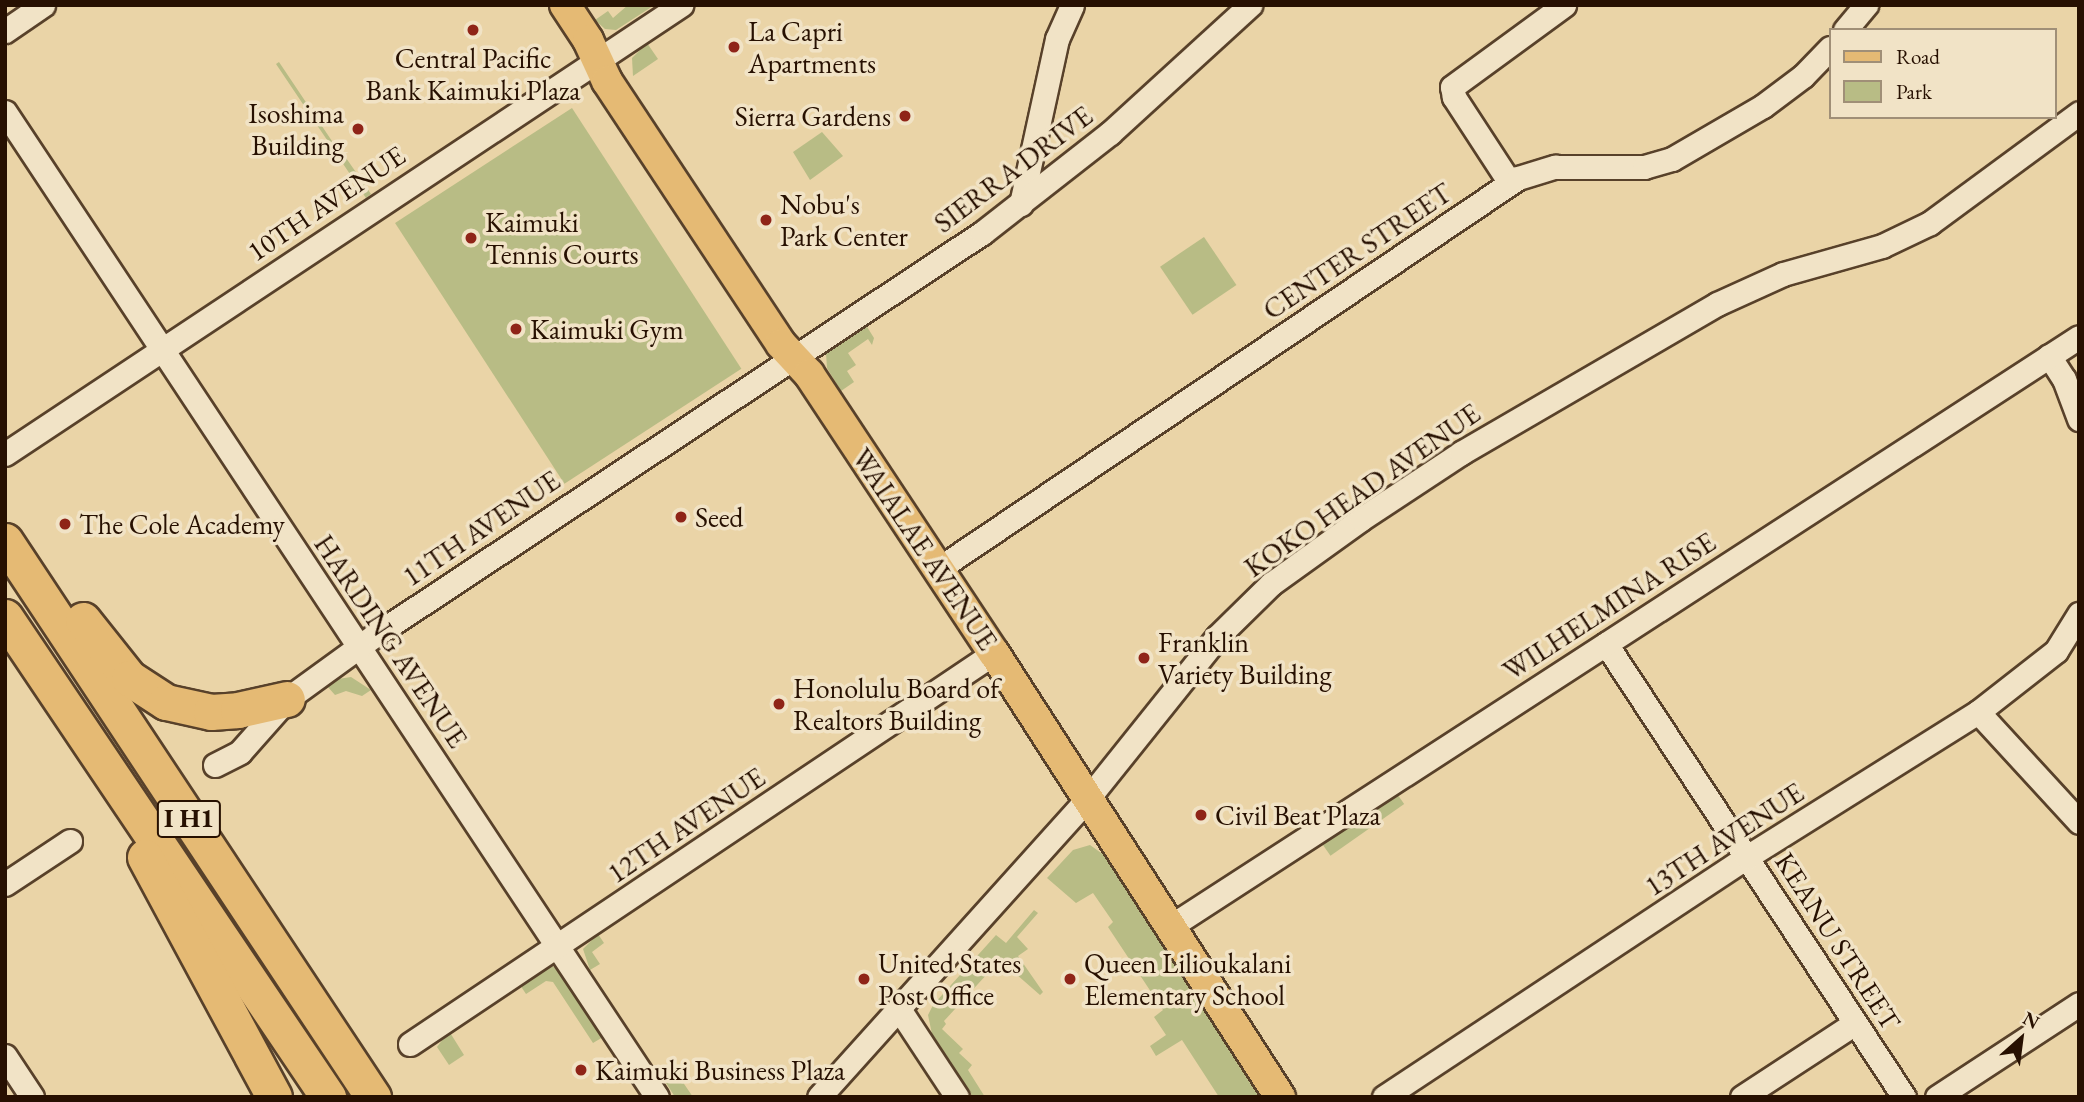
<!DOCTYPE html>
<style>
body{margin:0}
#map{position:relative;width:2084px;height:1102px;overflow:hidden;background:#ead4a7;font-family:"EB Garamond",serif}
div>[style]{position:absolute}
.green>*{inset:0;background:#b8bc85;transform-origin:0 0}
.roads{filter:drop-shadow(2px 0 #58412a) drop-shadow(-2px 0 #58412a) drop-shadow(0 2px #58412a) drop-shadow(0 -2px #58412a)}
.minor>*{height:23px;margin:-11.5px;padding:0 11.5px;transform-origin:11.5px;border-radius:11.5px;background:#f1e3c6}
.major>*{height:30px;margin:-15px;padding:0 15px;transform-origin:15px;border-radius:15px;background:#e5ba74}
.highway>*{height:35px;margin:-17.5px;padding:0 17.5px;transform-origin:17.5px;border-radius:17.5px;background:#e5ba74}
.dots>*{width:19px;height:19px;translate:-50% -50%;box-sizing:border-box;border:4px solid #f1e3c6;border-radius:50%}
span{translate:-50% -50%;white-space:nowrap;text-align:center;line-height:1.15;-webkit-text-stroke:7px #f1e3c6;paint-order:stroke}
.shield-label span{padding:2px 5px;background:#f1e3c6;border:2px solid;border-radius:5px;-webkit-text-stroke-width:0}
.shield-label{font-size:26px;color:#271001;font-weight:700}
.poi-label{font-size:28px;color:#271001}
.left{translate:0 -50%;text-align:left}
.right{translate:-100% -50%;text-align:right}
.street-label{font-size:28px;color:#271001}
.frame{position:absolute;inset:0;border:7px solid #271001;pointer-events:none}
.legend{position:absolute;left:1829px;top:28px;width:228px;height:91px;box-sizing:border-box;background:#f1e3c6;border:2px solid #a08f77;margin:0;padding:9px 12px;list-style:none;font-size:21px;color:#271001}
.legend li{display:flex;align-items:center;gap:14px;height:35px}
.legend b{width:35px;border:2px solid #a08f77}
.north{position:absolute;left:1986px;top:1004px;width:70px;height:70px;-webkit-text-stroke:5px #f1e3c6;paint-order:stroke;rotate:28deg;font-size:19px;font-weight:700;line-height:28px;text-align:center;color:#271001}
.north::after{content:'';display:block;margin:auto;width:24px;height:32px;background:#271001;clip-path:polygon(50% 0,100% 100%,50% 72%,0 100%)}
</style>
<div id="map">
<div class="green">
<div style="clip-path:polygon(628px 5px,653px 6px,616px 30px,605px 29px,595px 20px,608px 11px,613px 18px)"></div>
<div style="clip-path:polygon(647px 43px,658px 59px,633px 76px,632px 58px)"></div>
<div style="clip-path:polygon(279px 62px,342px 156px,344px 155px,371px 194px,366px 198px,276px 64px)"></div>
<div style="left:572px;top:108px;width:311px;height:211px;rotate:57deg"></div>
<div style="clip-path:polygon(822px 132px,843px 156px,810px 180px,793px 152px)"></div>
<div style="left:1204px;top:237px;width:58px;height:53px;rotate:56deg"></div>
<div style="clip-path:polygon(864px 322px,874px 338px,872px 345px,868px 339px,848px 353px,856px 365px,847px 371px,854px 382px,841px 391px,827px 368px,826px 353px,834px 341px)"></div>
<div style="clip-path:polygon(351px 677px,371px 690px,362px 696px,346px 691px,335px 695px,327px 686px,338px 679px)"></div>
<div style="left:1395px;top:791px;width:16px;height:90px;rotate:55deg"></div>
<div style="clip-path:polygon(1090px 845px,1104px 855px,1259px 1097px,1219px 1097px,1182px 1040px,1156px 1056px,1150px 1046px,1166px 1035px,1154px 1017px,1163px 1010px,1108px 927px,1113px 922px,1093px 893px,1076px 903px,1047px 878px,1073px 850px)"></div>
<div style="clip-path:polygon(1034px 910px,1038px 913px,1017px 937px,1028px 949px,1018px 956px,1043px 992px,1040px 995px,1000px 960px,944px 1021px,946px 1024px,942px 1029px,963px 1049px,959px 1053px,972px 1065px,968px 1070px,985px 1097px,973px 1097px,932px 1034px,928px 1015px,933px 1005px,996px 935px,1006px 943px)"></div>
<div style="clip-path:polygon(598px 934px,604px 943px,592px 952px,600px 964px,590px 970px,583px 949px)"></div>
<div style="clip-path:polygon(552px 966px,561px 971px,603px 1037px,593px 1043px,553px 982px,546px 981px,526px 994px,520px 985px)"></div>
<div style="clip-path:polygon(449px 1031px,464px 1055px,449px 1065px,437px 1047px)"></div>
<div style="clip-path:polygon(671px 1063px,688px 1072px,680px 1078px,693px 1097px,675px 1097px,659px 1072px)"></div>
</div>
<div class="roads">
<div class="minor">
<div style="left:1845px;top:30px;width:33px;rotate:-50deg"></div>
<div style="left:5px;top:31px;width:46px;rotate:-34.4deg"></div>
<div style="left:5px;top:112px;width:1181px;rotate:56.5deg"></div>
<div style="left:1510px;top:183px;width:103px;rotate:-123.1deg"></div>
<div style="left:1454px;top:97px;width:10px;rotate:-101deg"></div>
<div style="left:1452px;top:87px;width:139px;rotate:-36.2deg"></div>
<div style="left:1021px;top:204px;width:169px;rotate:-77.7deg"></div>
<div style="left:1057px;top:39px;width:37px;rotate:-66deg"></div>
<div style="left:2049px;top:356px;width:27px;rotate:57deg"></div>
<div style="left:2064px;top:379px;width:43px;rotate:69.4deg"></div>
<div style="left:5px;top:454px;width:812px;rotate:-33.59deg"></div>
<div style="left:938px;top:569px;width:699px;rotate:-33.99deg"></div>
<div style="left:1518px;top:178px;width:39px;rotate:-17deg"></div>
<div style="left:1555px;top:167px;width:89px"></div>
<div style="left:1644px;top:167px;width:29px;rotate:-16deg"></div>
<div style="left:1672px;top:159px;width:105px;rotate:-30.2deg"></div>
<div style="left:1763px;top:106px;width:50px;rotate:-36.9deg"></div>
<div style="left:1803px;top:76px;width:39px;rotate:-46deg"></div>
<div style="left:1606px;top:644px;width:542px;rotate:56.66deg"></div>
<div style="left:1978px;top:712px;width:149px;rotate:47.4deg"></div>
<div style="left:215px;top:765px;width:28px;rotate:-27deg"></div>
<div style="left:240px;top:752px;width:71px;rotate:-48.4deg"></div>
<div style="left:287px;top:699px;width:109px;rotate:-36deg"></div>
<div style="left:375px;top:635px;width:728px;rotate:-33.52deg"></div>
<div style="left:982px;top:233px;width:162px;rotate:-38deg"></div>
<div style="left:1110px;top:133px;width:190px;rotate:-42.4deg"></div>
<div style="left:5px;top:884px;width:78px;rotate:-33.5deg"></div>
<div style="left:1171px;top:926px;width:1082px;rotate:-32.97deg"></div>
<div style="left:899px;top:1009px;width:105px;rotate:56.6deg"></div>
<div style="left:410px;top:1044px;width:703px;rotate:-33.8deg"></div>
<div style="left:5px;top:1056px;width:49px;rotate:56.6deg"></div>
<div style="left:819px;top:1097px;width:404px;rotate:-48deg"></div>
<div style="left:1089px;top:797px;width:205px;rotate:-51.3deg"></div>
<div style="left:1217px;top:637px;width:76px;rotate:-44.5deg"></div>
<div style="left:1271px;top:584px;width:111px;rotate:-35.8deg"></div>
<div style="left:1361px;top:519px;width:120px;rotate:-33.4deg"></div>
<div style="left:1461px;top:453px;width:296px;rotate:-30.2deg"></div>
<div style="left:1717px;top:304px;width:72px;rotate:-24.4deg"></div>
<div style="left:1783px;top:274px;width:103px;rotate:-15.8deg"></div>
<div style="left:1882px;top:246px;width:53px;rotate:-25.6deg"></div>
<div style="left:1930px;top:223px;width:185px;rotate:-36.4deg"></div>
<div style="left:1384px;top:1097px;width:435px;rotate:-33.5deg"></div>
<div style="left:1747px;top:857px;width:273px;rotate:-32.1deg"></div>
<div style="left:1978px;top:712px;width:99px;rotate:-38deg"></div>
<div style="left:2056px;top:651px;width:44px;rotate:-58.1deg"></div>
<div style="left:1742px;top:1097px;width:135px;rotate:-33.2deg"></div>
<div style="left:1937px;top:1097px;width:170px;rotate:-33.2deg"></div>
</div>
<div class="major">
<div style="left:565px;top:5px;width:42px;rotate:56.7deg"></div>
<div style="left:588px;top:40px;width:45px;rotate:65.1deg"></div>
<div style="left:607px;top:81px;width:315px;rotate:56.5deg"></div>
<div style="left:781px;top:344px;width:41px;rotate:47deg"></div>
<div style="left:809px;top:374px;width:335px;rotate:56.5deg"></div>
<div style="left:994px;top:653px;width:528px;rotate:57.21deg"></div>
</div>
<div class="highway">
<div style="left:5px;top:541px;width:667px;rotate:56.5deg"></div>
<div style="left:5px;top:617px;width:579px;rotate:56.06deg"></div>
<div style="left:83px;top:620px;width:74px;rotate:51.6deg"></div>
<div style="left:129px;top:678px;width:44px;rotate:33deg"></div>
<div style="left:166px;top:702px;width:46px;rotate:12.5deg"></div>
<div style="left:211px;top:712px;width:27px;rotate:-4deg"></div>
<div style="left:238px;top:710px;width:50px;rotate:-12.7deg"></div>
<div style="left:145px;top:857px;width:272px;rotate:61.7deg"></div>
</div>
</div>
<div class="dots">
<div style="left:473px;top:30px;background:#8f2418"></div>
<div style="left:734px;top:47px;background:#8f2418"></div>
<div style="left:905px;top:116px;background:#8f2418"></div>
<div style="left:358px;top:129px;background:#8f2418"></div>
<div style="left:766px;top:220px;background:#8f2418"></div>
<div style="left:471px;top:238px;background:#8f2418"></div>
<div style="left:516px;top:329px;background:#8f2418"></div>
<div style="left:681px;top:517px;background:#8f2418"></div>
<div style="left:65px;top:524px;background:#8f2418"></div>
<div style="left:1144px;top:658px;background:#8f2418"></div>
<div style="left:779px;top:704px;background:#8f2418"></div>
<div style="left:1201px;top:815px;background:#8f2418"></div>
<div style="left:864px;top:979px;background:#8f2418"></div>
<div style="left:1070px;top:979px;background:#8f2418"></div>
<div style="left:581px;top:1070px;background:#8f2418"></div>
</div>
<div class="shield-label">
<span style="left:189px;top:819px">I H1</span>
</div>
<div class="poi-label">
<span class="left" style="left:748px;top:47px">La Capri<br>Apartments</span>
<span style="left:473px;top:74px">Central Pacific<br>Bank Kaimuki Plaza</span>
<span class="right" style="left:344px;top:129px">Isoshima<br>Building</span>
<span class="right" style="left:891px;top:116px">Sierra Gardens</span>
<span class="left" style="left:780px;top:220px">Nobu's<br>Park Center</span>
<span class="left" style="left:485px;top:238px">Kaimuki<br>Tennis Courts</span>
<span class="left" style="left:530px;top:329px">Kaimuki Gym</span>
<span class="left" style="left:695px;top:517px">Seed</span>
<span class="left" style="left:79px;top:524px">The Cole Academy</span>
<span class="left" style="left:1158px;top:658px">Franklin<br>Variety Building</span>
<span class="left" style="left:793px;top:704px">Honolulu Board of<br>Realtors Building</span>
<span class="left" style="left:1215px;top:815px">Civil Beat Plaza</span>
<span class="left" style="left:878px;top:979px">United States<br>Post Office</span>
<span class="left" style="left:1084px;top:979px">Queen Lilioukalani<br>Elementary School</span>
<span class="left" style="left:595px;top:1070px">Kaimuki Business Plaza</span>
</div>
<div class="street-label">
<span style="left:1013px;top:169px;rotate:-37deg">SIERRA DRIVE</span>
<span style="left:326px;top:203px;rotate:-34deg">10TH AVENUE</span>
<span style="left:1357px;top:251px;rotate:-34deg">CENTER STREET</span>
<span style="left:1362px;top:490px;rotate:-35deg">KOKO HEAD AVENUE</span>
<span style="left:481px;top:528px;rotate:-34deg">11TH AVENUE</span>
<span style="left:925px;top:549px;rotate:56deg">WAIALAE AVENUE</span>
<span style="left:1609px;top:606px;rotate:-33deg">WILHELMINA RISE</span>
<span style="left:391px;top:641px;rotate:56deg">HARDING AVENUE</span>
<span style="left:686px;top:825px;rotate:-34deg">12TH AVENUE</span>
<span style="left:1724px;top:839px;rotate:-33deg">13TH AVENUE</span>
<span style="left:1838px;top:941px;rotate:57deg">KEANU STREET</span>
</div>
<div class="frame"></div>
<ul class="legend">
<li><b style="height:9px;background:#e5ba74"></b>Road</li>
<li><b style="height:19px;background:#b8bc85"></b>Park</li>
</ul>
<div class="north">N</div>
</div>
